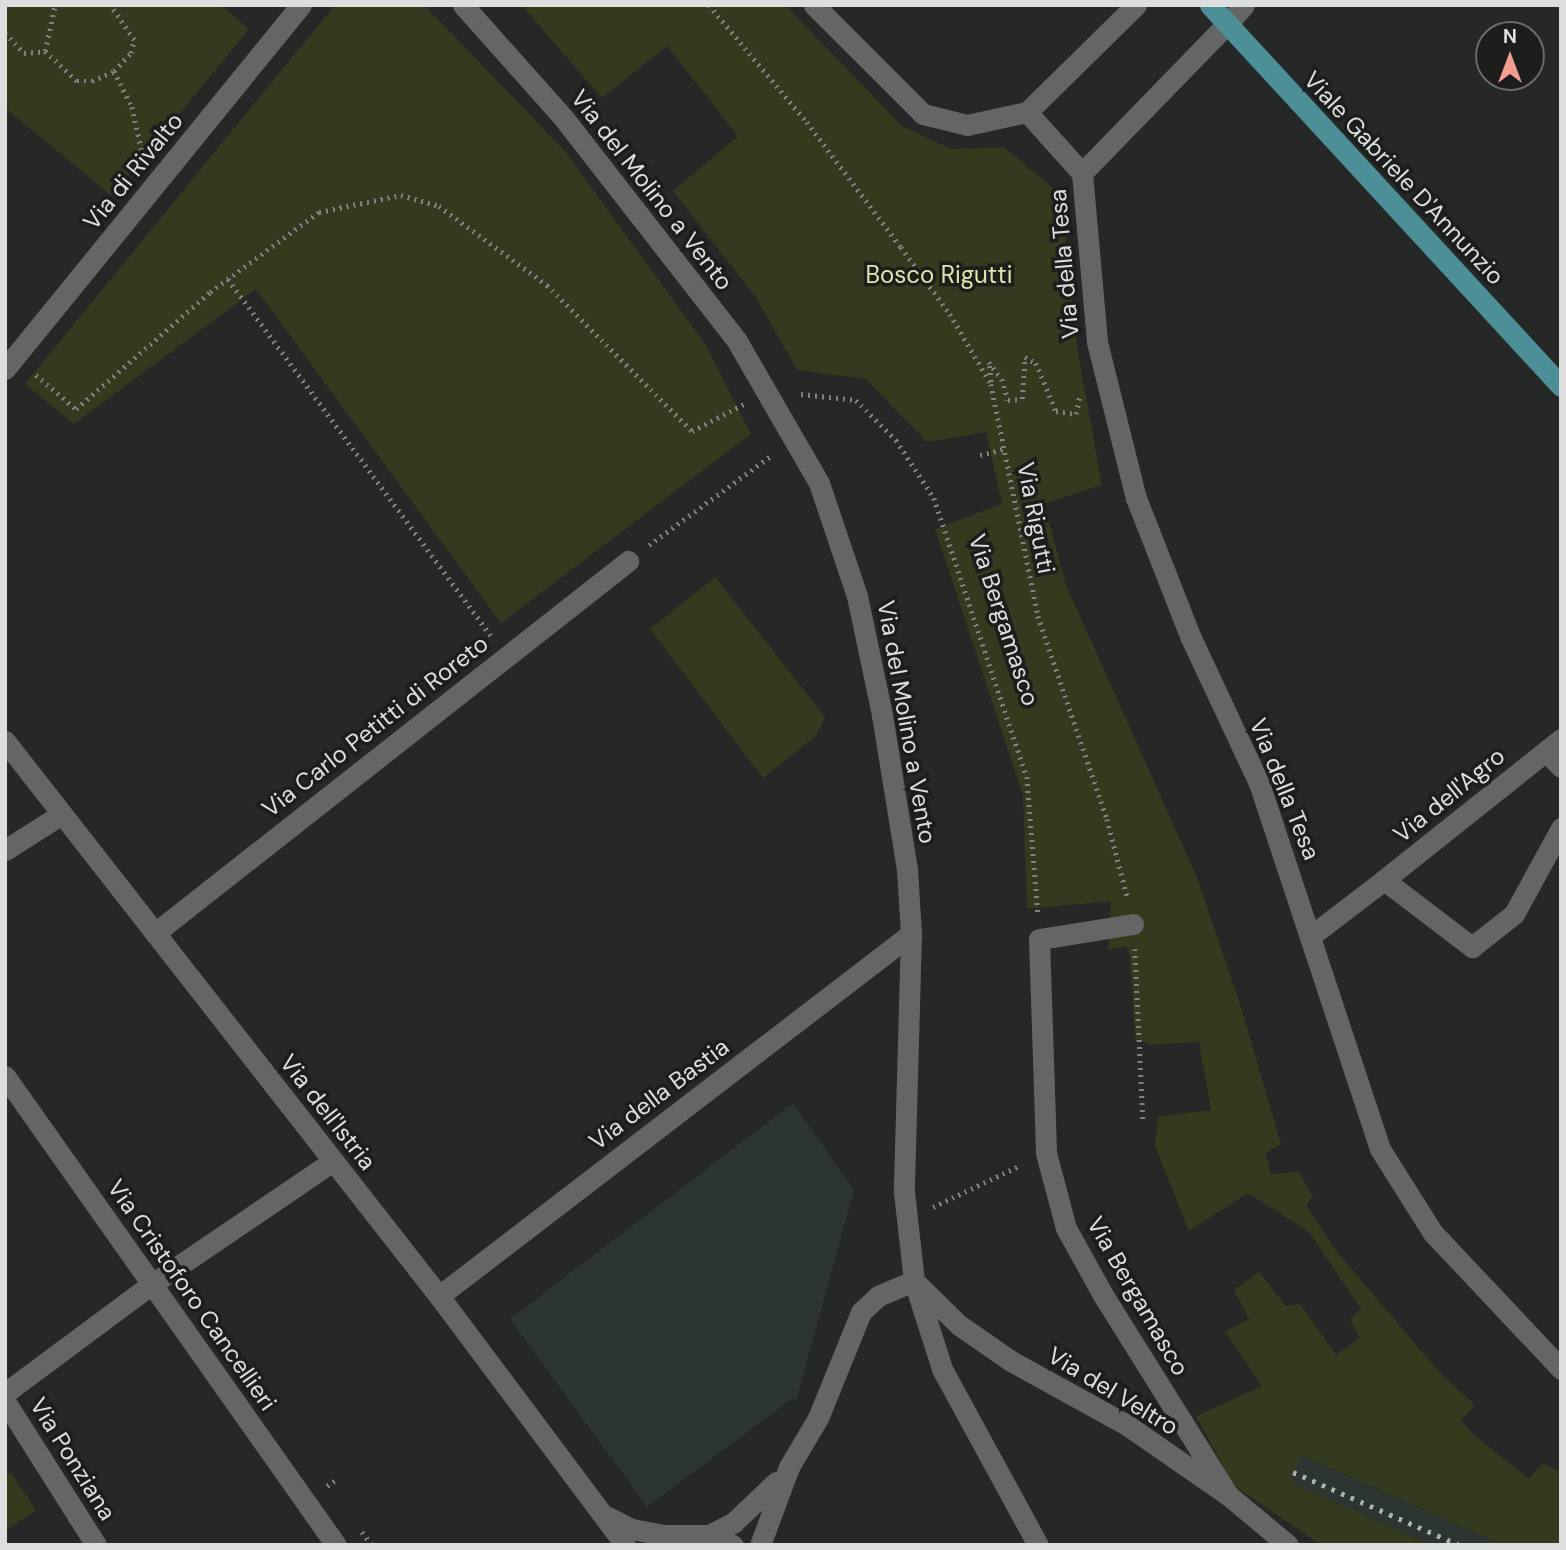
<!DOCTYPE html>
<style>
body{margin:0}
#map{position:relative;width:1566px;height:1550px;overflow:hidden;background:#252827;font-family:"DM Sans",sans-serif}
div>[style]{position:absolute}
.built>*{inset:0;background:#2d3533}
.green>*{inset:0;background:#35391d}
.path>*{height:4.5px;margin-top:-2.25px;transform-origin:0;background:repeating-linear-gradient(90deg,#7f8281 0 2px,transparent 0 7px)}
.street>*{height:21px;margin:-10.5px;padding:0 10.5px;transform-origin:10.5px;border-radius:10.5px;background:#636665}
.secondary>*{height:21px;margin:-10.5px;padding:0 10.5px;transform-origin:10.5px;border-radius:10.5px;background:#636665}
.primary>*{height:21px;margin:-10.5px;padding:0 10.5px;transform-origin:10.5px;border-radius:10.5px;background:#4c8f96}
.rail>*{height:5px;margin-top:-2.5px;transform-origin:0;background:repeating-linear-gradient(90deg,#aeb0af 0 3.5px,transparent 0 10.5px)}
span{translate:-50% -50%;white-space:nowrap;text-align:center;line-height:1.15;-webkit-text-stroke:7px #1c1e1d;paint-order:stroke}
.street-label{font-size:24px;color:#dddfde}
.park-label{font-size:24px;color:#dde8ac}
.frame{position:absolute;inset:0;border:7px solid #dddfde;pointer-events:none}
.north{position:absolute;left:1475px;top:21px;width:70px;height:70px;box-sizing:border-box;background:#1c1e1d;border:2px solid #696b6a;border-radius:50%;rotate:0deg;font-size:19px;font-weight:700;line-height:28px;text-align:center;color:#dddfde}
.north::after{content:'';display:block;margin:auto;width:24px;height:32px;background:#f59c92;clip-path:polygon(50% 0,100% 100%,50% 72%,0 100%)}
</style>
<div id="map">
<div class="built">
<div style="clip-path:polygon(793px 1103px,854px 1190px,796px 1401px,793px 1398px,647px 1507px,510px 1319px)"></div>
<div style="clip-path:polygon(1300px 1455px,1503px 1545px,1431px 1545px,1292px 1483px)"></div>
</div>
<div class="green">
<div style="clip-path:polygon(5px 5px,221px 5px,249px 29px,112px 196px,5px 108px)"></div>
<div style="clip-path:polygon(335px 5px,424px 5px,565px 151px,705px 344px,751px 434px,501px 623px,256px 289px,74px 424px,25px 384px)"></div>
<div style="clip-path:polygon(521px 5px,785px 5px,902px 126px,951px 149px,1004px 147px,1055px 190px,1062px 205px,1077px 347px,1102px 485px,1044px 504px,1066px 585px,1196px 875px,1240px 1004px,1281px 1144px,1266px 1153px,1271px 1174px,1299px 1172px,1313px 1196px,1306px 1205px,1337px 1252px,1441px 1374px,1475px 1405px,1461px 1421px,1474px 1435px,1529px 1479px,1543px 1463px,1561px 1472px,1561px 1545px,1503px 1545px,1301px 1455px,1292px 1483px,1431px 1545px,1321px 1545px,1233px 1485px,1196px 1416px,1262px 1386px,1225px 1332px,1249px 1319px,1234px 1290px,1259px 1272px,1286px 1306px,1300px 1304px,1336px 1355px,1360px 1338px,1350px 1320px,1361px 1309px,1309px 1232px,1248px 1193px,1189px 1231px,1155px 1146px,1158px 1117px,1211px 1110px,1199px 1042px,1150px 1045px,1135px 1038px,1130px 955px,1126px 946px,1108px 950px,1111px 901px,1027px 909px,1023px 795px,935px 529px,1002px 504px,986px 432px,927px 442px,866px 379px,797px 370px,755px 296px,673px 191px,738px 136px,667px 46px,602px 98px)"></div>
<div style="clip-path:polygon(715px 577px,825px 717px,816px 736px,763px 778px,650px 629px)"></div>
<div style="clip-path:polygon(11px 1473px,36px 1510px,5px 1531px,5px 1476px)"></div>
</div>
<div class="path">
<div style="left:709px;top:5px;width:153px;rotate:50.1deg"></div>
<div style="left:807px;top:122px;width:156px;rotate:53.1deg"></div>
<div style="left:901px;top:247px;width:83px;rotate:53.8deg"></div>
<div style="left:950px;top:314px;width:81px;rotate:59.6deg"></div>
<div style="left:991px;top:384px;width:237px;rotate:78.5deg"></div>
<div style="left:1038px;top:616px;width:214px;rotate:71.2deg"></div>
<div style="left:1107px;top:819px;width:83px;rotate:75.3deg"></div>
<div style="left:5px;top:33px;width:28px;rotate:46deg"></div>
<div style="left:24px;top:53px;width:21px;rotate:-5deg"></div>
<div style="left:45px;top:51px;width:44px;rotate:43.2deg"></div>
<div style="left:77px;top:81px;width:15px"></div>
<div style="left:92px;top:81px;width:24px;rotate:-24deg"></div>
<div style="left:114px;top:71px;width:25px;rotate:-47deg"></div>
<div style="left:131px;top:53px;width:13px;rotate:-77deg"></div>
<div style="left:134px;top:40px;width:42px;rotate:-124.4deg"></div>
<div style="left:45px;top:51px;width:47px;rotate:-77.7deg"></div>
<div style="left:114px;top:71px;width:40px;rotate:63.4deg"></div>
<div style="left:132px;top:107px;width:50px;rotate:77.3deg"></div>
<div style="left:228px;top:279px;width:443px;rotate:53.6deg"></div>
<div style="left:36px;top:375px;width:52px;rotate:40.4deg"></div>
<div style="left:76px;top:409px;width:178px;rotate:-41.1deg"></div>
<div style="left:210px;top:292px;width:135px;rotate:-36.3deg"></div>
<div style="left:319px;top:212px;width:84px;rotate:-11.7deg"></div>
<div style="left:401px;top:195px;width:40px;rotate:16deg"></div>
<div style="left:439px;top:206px;width:134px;rotate:36.2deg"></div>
<div style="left:547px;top:285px;width:206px;rotate:45.2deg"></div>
<div style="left:692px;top:431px;width:59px;rotate:-27.4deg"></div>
<div style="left:991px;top:382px;width:20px;rotate:-96deg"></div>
<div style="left:989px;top:362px;width:21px;rotate:53deg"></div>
<div style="left:1002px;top:379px;width:22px;rotate:74deg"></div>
<div style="left:1008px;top:400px;width:14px;rotate:-4deg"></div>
<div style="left:1022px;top:399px;width:42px;rotate:-85.9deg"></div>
<div style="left:1025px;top:357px;width:13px;rotate:29deg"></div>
<div style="left:1036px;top:363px;width:52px;rotate:67.4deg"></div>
<div style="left:1056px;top:411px;width:20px;rotate:9deg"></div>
<div style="left:1076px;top:414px;width:20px;rotate:-79deg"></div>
<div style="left:801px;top:394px;width:55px;rotate:6.2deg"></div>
<div style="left:856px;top:400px;width:57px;rotate:45deg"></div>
<div style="left:896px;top:440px;width:69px;rotate:56.8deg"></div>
<div style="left:934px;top:498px;width:294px;rotate:71.6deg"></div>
<div style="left:1027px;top:777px;width:136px;rotate:85.4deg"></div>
<div style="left:980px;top:455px;width:25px;rotate:-14deg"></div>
<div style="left:649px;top:545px;width:152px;rotate:-36.2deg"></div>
<div style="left:1135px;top:949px;width:170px;rotate:87.3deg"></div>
<div style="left:933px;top:1207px;width:98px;rotate:-25.5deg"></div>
<div style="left:327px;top:1486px;width:12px;rotate:-35deg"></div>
<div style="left:362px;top:1532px;width:16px;rotate:52deg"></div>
</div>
<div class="street">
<div style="left:814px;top:5px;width:154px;rotate:45deg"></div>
<div style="left:923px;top:114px;width:45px;rotate:14deg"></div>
<div style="left:967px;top:125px;width:61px;rotate:-12.2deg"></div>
<div style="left:1136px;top:5px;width:153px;rotate:135.5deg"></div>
<div style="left:1027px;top:112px;width:82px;rotate:48deg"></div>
<div style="left:1082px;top:173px;width:208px;rotate:-45.8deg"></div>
<div style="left:1082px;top:173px;width:170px;rotate:84.9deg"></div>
<div style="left:1097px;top:342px;width:161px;rotate:76deg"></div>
<div style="left:1136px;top:498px;width:150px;rotate:68.6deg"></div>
<div style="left:1191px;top:638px;width:160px;rotate:64.9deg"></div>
<div style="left:1259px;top:783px;width:385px;rotate:71.7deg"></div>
<div style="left:1380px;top:1149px;width:99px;rotate:57.8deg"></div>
<div style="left:1433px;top:1233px;width:187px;rotate:46.7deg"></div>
<div style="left:5px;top:369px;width:469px;rotate:-50.9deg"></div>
<div style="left:1561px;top:739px;width:226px;rotate:141.5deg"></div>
<div style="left:1384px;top:880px;width:111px;rotate:37.3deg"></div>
<div style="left:1472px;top:947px;width:53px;rotate:-38.2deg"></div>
<div style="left:1514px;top:914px;width:98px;rotate:-61.3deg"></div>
<div style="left:1546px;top:751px;width:22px;rotate:47deg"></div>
<div style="left:5px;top:850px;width:67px;rotate:-32.3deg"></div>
<div style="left:1133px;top:924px;width:95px;rotate:170.9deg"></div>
<div style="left:1039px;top:939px;width:214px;rotate:88.1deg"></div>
<div style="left:1046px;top:1153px;width:78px;rotate:75.1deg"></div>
<div style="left:1066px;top:1228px;width:77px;rotate:61.1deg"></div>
<div style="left:1103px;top:1295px;width:236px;rotate:58deg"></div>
<div style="left:155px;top:933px;width:602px;rotate:-38.18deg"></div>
<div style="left:1312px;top:935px;width:91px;rotate:-37.4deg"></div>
<div style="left:5px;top:1076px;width:574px;rotate:54.79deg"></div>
<div style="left:914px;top:1281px;width:63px;rotate:44.4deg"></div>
<div style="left:959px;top:1325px;width:63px;rotate:34.7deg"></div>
<div style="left:1011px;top:1361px;width:132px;rotate:28.9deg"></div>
<div style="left:1127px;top:1425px;width:123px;rotate:34.7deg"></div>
<div style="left:1228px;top:1495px;width:78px;rotate:39.8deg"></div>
<div style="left:439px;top:1296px;width:595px;rotate:-37.49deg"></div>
<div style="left:5px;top:1393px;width:183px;rotate:-36.6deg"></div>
<div style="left:152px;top:1284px;width:219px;rotate:-34.2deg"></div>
<div style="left:5px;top:1401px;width:170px;rotate:57.7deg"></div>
</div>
<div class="secondary">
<div style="left:463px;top:5px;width:149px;rotate:48.3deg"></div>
<div style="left:562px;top:116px;width:285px;rotate:52.1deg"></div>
<div style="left:737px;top:341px;width:164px;rotate:60deg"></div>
<div style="left:819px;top:483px;width:119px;rotate:71.4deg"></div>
<div style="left:857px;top:596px;width:122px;rotate:78.1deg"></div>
<div style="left:882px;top:715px;width:157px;rotate:80.8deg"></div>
<div style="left:907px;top:870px;width:64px;rotate:86.4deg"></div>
<div style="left:911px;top:934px;width:258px;rotate:91.6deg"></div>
<div style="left:904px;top:1192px;width:90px;rotate:83.6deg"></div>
<div style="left:914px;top:1281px;width:92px;rotate:72.3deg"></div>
<div style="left:942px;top:1369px;width:200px;rotate:61.4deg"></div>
<div style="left:1227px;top:24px;width:25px;rotate:-48deg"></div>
<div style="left:5px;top:741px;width:705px;rotate:51.98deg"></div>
<div style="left:439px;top:1296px;width:311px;rotate:53.2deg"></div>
<div style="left:608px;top:1517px;width:27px;rotate:27deg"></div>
<div style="left:632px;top:1529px;width:31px;rotate:11deg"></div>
<div style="left:662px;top:1535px;width:47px"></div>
<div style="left:709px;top:1535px;width:26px;rotate:23deg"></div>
<div style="left:709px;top:1535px;width:28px;rotate:-27deg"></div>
<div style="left:734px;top:1522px;width:58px;rotate:-43.6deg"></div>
<div style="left:760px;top:1545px;width:83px;rotate:-69.6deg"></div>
<div style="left:789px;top:1467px;width:57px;rotate:-59.4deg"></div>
<div style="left:818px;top:1418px;width:114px;rotate:-67.9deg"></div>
<div style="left:861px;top:1312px;width:23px;rotate:-43deg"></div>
<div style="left:878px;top:1296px;width:39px;rotate:-23deg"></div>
</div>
<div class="primary">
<div style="left:1210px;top:5px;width:518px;rotate:47.35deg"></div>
</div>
<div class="rail">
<div style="left:1293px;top:1472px;width:181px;rotate:23.7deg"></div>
</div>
<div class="street-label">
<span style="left:133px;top:171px;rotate:-51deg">Via di Rivalto</span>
<span style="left:1404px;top:178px;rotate:47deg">Viale Gabriele D'Annunzio</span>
<span style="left:652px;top:190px;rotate:52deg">Via del Molino a Vento</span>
<span style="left:1064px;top:264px;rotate:-95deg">Via della Tesa</span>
<span style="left:1036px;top:518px;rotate:79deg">Via Rigutti</span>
<span style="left:1004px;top:620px;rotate:72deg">Via Bergamasco</span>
<span style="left:907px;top:722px;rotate:80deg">Via del Molino a Vento</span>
<span style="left:375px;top:726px;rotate:-38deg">Via Carlo Petitti di Roreto</span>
<span style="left:1285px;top:789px;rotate:68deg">Via della Tesa</span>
<span style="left:1449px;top:795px;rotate:-39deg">Via dell'Agro</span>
<span style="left:659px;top:1094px;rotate:-37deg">Via della Bastia</span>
<span style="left:328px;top:1112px;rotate:52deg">Via dell'Istria</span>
<span style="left:192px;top:1295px;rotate:55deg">Via Cristoforo Cancellieri</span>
<span style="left:1138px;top:1296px;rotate:60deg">Via Bergamasco</span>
<span style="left:1113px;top:1391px;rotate:31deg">Via del Veltro</span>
<span style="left:73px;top:1459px;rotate:58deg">Via Ponziana</span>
</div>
<div class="park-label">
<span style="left:939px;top:275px">Bosco Rigutti</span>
</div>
<div class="frame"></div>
<div class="north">N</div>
</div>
